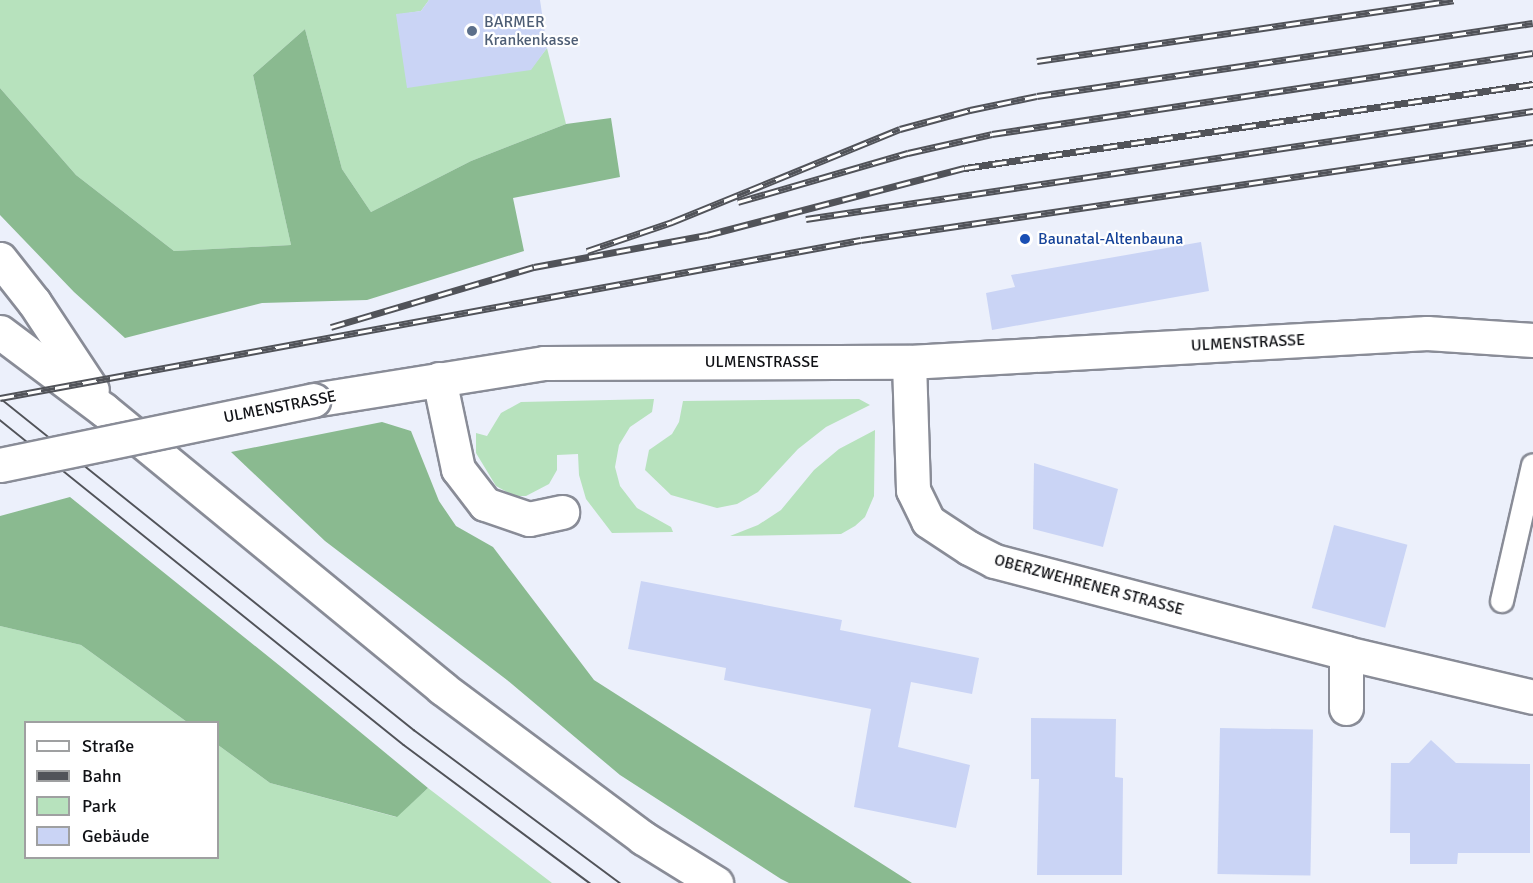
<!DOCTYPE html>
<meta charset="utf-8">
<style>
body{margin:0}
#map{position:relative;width:1533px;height:883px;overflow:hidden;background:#ecf0fb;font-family:Signika,sans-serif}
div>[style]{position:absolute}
.green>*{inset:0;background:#b7e2bd}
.forest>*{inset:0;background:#8aba90}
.building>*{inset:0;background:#cad4f5;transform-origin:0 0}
.roads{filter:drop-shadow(2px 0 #898c97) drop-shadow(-2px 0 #898c97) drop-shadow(0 2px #898c97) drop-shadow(0 -2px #898c97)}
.lane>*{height:22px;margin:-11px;padding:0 11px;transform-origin:11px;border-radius:11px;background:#fff}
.street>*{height:33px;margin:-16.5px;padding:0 16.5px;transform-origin:16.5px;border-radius:16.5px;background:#fff}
.secondary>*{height:33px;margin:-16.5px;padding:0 16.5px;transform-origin:16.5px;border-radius:16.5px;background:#fff}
.tram>*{height:1.5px;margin:-0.75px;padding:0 0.75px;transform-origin:0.75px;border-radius:0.75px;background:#515359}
.rail>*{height:7px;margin-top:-3.5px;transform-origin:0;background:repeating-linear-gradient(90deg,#fff 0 14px,#515359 0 28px);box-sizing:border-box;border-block:2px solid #515359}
.bridges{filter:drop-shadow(2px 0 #898c97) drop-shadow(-2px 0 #898c97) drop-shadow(0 2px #898c97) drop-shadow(0 -2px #898c97)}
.street-bridge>*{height:33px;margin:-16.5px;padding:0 16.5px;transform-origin:16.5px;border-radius:16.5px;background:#fff}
.dots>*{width:16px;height:16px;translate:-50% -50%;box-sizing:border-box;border:3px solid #fff;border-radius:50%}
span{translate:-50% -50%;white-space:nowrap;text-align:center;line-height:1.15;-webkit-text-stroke:4.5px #fff;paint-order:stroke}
.service-label{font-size:16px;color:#4e5e75}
.left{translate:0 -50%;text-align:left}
.transit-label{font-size:16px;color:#164399}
.street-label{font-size:16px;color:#101115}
.legend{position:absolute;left:24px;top:721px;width:195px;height:138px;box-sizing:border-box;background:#fff;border:2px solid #9fa0a1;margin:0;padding:8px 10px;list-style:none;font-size:18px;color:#101115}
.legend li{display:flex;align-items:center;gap:12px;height:30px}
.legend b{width:30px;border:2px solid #9fa0a1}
</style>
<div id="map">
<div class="green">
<div style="clip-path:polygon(0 0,429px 0,421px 11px,396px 15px,530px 70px,547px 48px,566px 124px,471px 161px,371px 212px,342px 169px,305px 29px,253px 75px,291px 245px,174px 251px,76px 175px,0 88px)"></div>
<div style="clip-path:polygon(654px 399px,652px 412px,630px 427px,619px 445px,615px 467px,620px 486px,637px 508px,671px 527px,673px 532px,612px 533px,586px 499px,579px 475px,578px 454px,557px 455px,557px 470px,549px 484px,526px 496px,514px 496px,496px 486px,476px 453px,476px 433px,487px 436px,501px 413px,521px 402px)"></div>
<div style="clip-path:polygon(859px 399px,870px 405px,826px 427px,798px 449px,758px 492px,737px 504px,717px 508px,671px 495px,645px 470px,649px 450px,672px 434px,679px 422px,683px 401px)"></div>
<div style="clip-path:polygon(875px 430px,874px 496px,865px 517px,855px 526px,841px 534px,730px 536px,758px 525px,781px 510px,814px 470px,839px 449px)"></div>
<div style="clip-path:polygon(0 626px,81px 645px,187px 722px,26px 722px,26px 858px,218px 858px,218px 745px,270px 783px,396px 817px,428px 788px,552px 883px,0 883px)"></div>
</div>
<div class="forest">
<div style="clip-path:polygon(305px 29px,342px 169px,371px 212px,471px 161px,566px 124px,611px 118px,620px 177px,513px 198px,524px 251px,367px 300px,262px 303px,125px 338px,74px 292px,0 215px,0 88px,76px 175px,174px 251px,291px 245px,253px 75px)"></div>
<div style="clip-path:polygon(382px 422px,411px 431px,439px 501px,456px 526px,493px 547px,594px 680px,912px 883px,789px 883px,781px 879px,620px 775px,507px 680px,325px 541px,231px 452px)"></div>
<div style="clip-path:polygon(70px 497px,285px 670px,428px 788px,397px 817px,270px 783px,218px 745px,218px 722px,187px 722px,81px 645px,0 626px,0 516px)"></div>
</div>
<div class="building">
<div style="clip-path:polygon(429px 0,540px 0,547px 48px,531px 70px,407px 88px,396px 14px,421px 11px)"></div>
<div style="clip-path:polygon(1201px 242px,1209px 291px,992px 330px,986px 293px,1015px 287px,1011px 275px)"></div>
<div style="clip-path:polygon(1034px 463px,1118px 489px,1103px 547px,1033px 529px)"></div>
<div style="left:1334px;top:525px;width:76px;height:86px;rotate:15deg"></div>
<div style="clip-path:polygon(641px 581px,842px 620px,840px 630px,979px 658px,972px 694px,911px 682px,898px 747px,970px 765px,956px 828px,854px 807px,871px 709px,724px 680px,726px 668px,628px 649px)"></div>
<div style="clip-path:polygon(1031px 718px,1116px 719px,1115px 777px,1123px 778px,1122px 875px,1037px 875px,1039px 779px,1031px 779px)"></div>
<div style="left:1220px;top:728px;width:93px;height:146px;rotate:1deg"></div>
<div style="clip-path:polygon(1431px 740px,1456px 763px,1530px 764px,1530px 853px,1458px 853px,1457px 864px,1410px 864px,1410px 833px,1390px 833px,1391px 763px,1409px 763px)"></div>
</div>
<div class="roads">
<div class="lane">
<div style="left:1502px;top:601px;width:139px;rotate:-77.1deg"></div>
</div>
<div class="street">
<div style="left:909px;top:362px;width:128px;rotate:88.2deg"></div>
<div style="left:913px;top:490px;width:34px;rotate:64deg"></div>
<div style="left:928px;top:521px;width:49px;rotate:33.4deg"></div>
<div style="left:969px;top:548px;width:28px;rotate:27deg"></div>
<div style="left:994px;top:561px;width:364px;rotate:14.6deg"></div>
<div style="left:1346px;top:653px;width:192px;rotate:13.2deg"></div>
<div style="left:439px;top:379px;width:92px;rotate:78.1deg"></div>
<div style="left:458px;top:469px;width:44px;rotate:52.4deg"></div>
<div style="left:485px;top:504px;width:46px;rotate:18.8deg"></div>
<div style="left:529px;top:519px;width:34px;rotate:-12deg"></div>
<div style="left:313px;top:400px;width:234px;rotate:-9.1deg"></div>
<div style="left:544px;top:363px;width:365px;rotate:-0.2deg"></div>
<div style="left:909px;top:362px;width:519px;rotate:-3.2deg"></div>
<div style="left:1427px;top:333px;width:106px;rotate:3.8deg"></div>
<div style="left:1346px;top:653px;width:55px;rotate:90deg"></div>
</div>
<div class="secondary">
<div style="left:0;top:259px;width:55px;rotate:51.7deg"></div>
<div style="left:34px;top:302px;width:105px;rotate:56.6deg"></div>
<div style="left:0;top:332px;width:130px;rotate:36.9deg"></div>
<div style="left:104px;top:410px;width:438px;rotate:39.4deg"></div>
<div style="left:442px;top:688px;width:251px;rotate:36.7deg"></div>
<div style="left:643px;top:838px;width:86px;rotate:31.7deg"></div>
</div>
</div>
<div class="tram">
<div style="left:0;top:398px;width:531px;rotate:38.73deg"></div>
<div style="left:414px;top:730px;width:257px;rotate:36.6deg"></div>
<div style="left:0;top:420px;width:518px;rotate:38.82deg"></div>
<div style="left:404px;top:745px;width:232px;rotate:36.6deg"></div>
</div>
<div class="rail">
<div style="left:1037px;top:61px;width:421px;rotate:-8.3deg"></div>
<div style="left:738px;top:202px;width:177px;rotate:-16.1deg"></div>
<div style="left:908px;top:153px;width:86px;rotate:-12.7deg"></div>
<div style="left:992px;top:134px;width:547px;rotate:-8.52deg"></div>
<div style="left:806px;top:219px;width:735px;rotate:-8.45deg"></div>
<div style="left:587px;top:251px;width:90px;rotate:-18.8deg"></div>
<div style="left:672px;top:222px;width:246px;rotate:-22.2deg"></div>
<div style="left:900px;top:129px;width:73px;rotate:-15.2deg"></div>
<div style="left:970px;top:110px;width:68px;rotate:-11.8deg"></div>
<div style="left:1037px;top:96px;width:501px;rotate:-8.37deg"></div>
<div style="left:331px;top:327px;width:212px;rotate:-16.5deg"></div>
<div style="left:534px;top:267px;width:176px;rotate:-10.5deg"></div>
<div style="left:707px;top:235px;width:267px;rotate:-14.6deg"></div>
<div style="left:965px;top:168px;width:574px;rotate:-8.41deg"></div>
<div style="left:0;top:398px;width:875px;rotate:-10.4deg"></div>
<div style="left:861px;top:240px;width:679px;rotate:-8.3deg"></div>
</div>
<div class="bridges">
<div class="street-bridge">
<div style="left:0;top:465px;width:320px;rotate:-11.7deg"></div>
</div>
</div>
<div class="dots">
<div style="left:472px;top:31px;background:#5c6f8a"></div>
<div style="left:1025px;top:239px;background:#1a4fb4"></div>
</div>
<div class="service-label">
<span class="left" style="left:484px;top:31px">BARMER<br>Krankenkasse</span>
</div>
<div class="transit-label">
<span class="left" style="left:1038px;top:239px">Baunatal-Altenbauna</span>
</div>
<div class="street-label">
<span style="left:1248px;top:343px;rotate:-3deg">ULMENSTRASSE</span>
<span style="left:762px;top:362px">ULMENSTRASSE</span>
<span style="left:280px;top:407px;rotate:-11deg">ULMENSTRASSE</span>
<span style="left:1089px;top:585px;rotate:15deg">OBERZWEHRENER STRASSE</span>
</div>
<ul class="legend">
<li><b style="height:8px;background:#fff"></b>Straße</li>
<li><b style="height:8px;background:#515359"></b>Bahn</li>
<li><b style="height:16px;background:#b7e2bd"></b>Park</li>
<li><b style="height:16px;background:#cad4f5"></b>Gebäude</li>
</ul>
</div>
